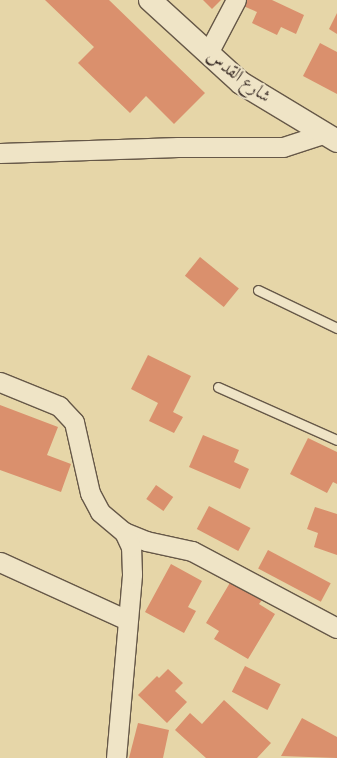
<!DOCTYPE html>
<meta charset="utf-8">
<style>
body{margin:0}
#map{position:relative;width:337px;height:758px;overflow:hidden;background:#e6d6a8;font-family:"EB Garamond",Amiri,serif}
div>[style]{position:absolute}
.building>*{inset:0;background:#da906d;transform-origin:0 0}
.roads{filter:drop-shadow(1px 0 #665848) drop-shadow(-1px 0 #665848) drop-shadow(0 1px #665848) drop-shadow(0 -1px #665848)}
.lane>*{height:9px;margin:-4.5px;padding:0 4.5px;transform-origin:4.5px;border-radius:4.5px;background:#efe4c6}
.street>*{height:19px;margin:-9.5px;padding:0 9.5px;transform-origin:9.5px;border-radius:9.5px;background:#efe4c6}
.secondary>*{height:22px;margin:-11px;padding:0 11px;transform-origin:11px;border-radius:11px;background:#efe4c6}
span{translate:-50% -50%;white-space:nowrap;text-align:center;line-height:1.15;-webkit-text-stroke:4px #efe4c6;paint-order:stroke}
.street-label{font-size:18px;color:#3b2e28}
</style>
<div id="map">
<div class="building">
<div style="clip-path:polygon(45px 0,109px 0,205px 93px,174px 124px,146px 96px,130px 113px,78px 63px,94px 47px)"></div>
<div style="clip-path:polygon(203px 0,221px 0,212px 9px)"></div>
<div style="clip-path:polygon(243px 0,272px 0,304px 15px,296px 34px,281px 27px,277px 35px,252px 23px,257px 12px,241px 5px)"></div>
<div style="clip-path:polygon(337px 13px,337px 34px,329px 29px)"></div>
<div style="clip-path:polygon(320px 43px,337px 52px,337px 94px,303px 76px)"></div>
<div style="left:200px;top:257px;width:50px;height:24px;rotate:39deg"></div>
<div style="clip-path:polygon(148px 355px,191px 376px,173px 412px,183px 417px,174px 433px,149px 421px,158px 403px,131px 389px)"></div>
<div style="clip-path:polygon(0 405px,58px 427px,47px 455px,71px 464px,61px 492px,0 470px)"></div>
<div style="clip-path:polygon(203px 435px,239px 450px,234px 462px,249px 469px,240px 489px,189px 467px)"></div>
<div style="clip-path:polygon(308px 438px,337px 452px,337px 484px,333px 482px,327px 493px,290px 474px)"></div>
<div style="left:156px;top:485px;width:21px;height:17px;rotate:35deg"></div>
<div style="left:209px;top:506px;width:47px;height:26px;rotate:28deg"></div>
<div style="clip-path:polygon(315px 507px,337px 514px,337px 555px,314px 547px,318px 533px,307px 529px)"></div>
<div style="left:268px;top:550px;width:71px;height:21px;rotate:28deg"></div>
<div style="clip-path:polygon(171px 564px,202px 581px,188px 607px,196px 611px,184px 633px,145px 612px)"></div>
<div style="clip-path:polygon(231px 581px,262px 600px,259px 604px,275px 614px,248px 659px,214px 639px,219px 631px,206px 623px)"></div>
<div style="left:245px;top:666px;width:40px;height:29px;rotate:27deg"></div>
<div style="clip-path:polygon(168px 669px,183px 683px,175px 691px,187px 702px,167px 723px,138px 695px,157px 676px,159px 678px)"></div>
<div style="clip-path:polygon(224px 700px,271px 743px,257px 758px,206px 758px,175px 730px,190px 713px,202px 724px)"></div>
<div style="clip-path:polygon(302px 718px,337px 737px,337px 758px,281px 756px)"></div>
<div style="clip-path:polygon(138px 723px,169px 730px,163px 758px,129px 758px)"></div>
</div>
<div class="roads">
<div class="lane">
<div style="left:258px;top:290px;width:88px;rotate:25.7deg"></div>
<div style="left:218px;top:387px;width:130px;rotate:24deg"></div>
</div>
<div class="street">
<div style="left:208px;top:53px;width:60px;rotate:-62.2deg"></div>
<div style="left:0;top:153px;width:178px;rotate:-1.9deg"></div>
<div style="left:178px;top:147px;width:105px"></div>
<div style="left:283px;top:147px;width:42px;rotate:-18deg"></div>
<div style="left:0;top:382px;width:64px;rotate:22.1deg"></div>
<div style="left:59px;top:406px;width:22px;rotate:47deg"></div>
<div style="left:74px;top:422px;width:73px;rotate:77.3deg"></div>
<div style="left:90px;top:493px;width:21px;rotate:62deg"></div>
<div style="left:100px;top:512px;width:31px;rotate:40deg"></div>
<div style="left:124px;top:532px;width:24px;rotate:22deg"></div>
<div style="left:146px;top:541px;width:47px;rotate:12.3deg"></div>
<div style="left:192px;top:551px;width:164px;rotate:28deg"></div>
<div style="left:0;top:562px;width:140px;rotate:24.5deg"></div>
<div style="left:116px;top:758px;width:185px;rotate:-85deg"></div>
<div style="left:132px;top:574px;width:27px;rotate:-92deg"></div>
<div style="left:131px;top:547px;width:17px;rotate:-115deg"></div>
</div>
<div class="secondary">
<div style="left:150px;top:0;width:123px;rotate:42.4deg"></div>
<div style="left:241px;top:83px;width:112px;rotate:31.1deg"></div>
</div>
</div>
<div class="street-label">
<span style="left:239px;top:76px;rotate:37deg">شارع القدس</span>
</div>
</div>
